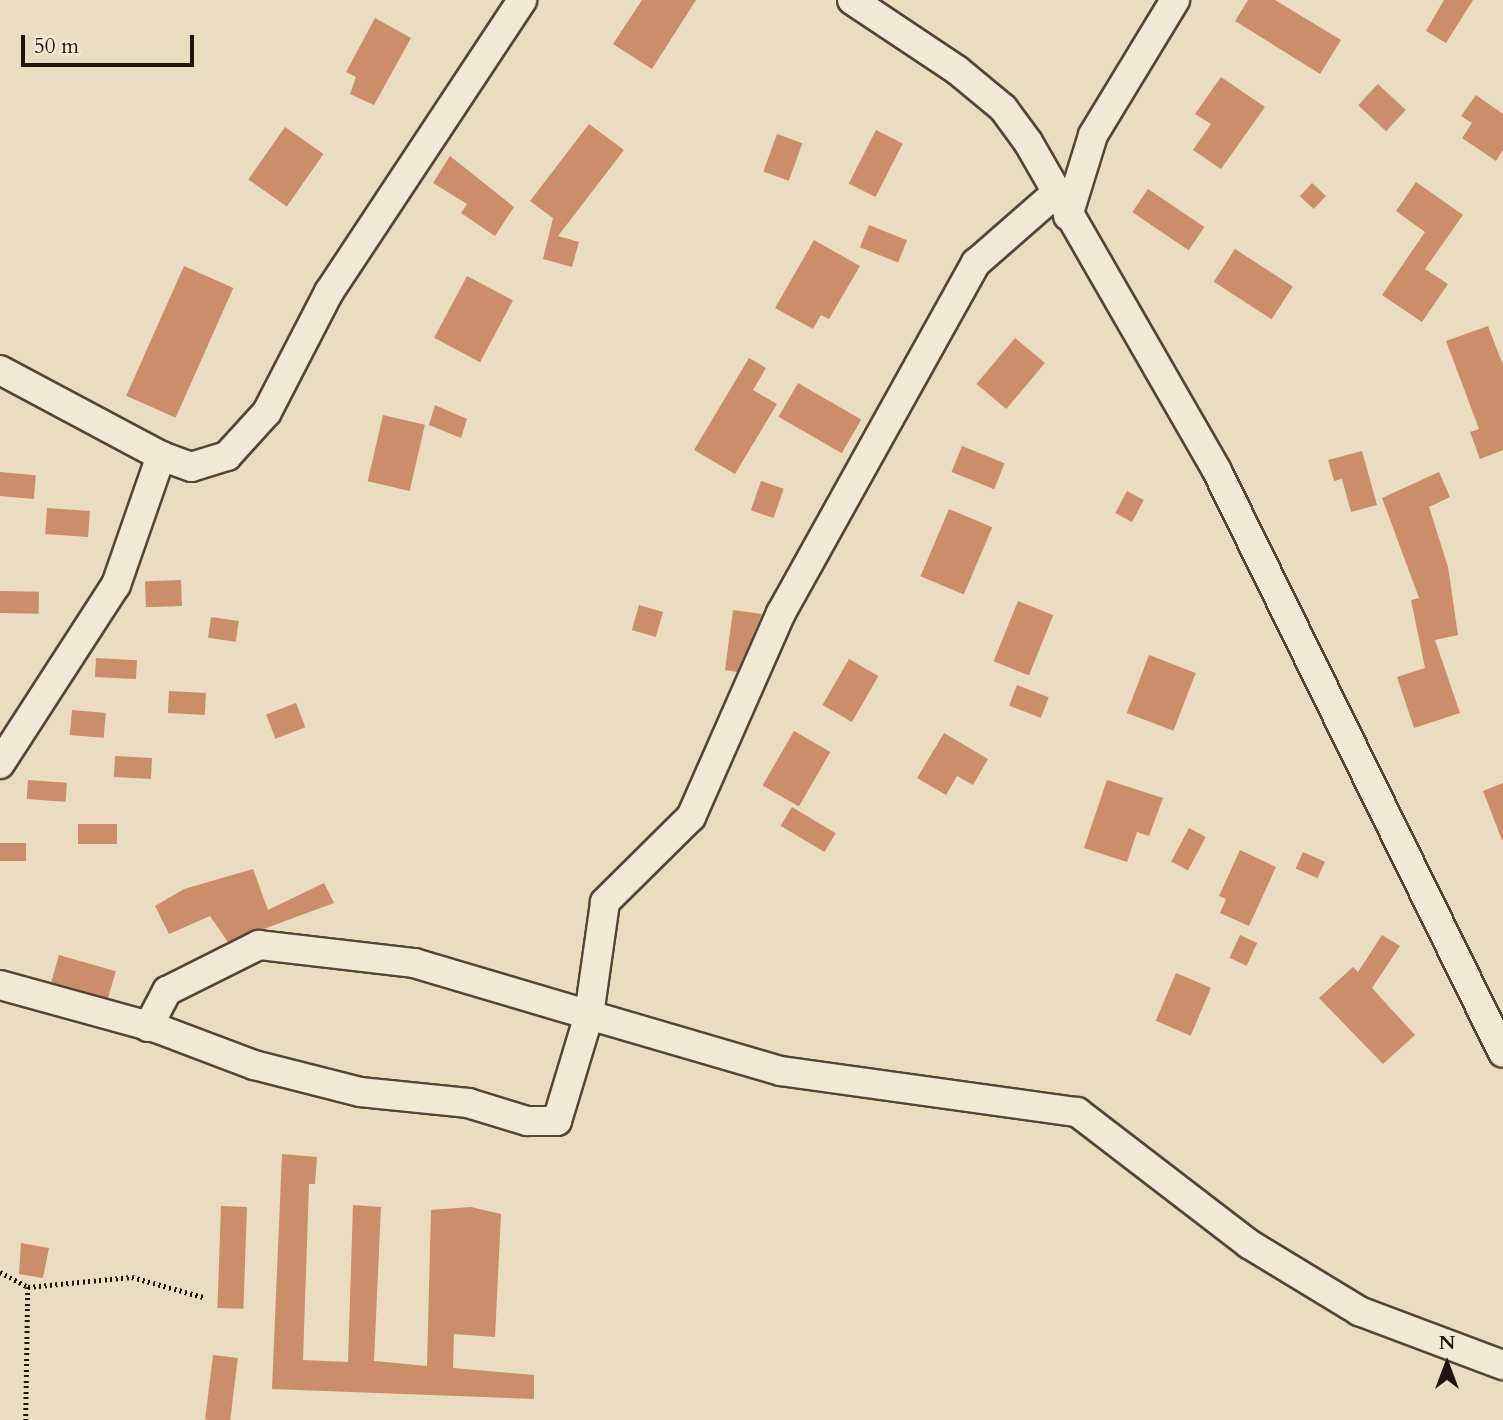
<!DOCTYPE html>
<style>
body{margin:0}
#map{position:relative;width:1503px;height:1420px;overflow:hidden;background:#eadcbe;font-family:Cardo,serif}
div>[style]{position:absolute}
.building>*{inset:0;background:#cc8d6b;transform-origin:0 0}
.path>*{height:4.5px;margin-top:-2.25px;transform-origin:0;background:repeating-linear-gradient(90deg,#23130d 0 2px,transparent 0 5.5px)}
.roads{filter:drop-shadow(2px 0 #554539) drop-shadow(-2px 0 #554539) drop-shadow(0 2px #554539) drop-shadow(0 -2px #554539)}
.minor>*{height:28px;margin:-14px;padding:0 14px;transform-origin:14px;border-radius:14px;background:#f1e8d5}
span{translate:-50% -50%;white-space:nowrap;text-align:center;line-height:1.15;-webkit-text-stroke:5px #f1e8d5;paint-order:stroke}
.north{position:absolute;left:1412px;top:1329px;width:70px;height:70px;-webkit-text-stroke:5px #f1e8d5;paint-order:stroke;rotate:0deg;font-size:19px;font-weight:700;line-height:28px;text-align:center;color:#23130d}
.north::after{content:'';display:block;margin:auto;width:24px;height:32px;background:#23130d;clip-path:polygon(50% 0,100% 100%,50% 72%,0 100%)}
.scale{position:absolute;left:21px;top:35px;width:173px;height:32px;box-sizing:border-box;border:4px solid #23130d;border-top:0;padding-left:9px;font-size:21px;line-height:24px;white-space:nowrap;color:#23130d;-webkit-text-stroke:5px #f1e8d5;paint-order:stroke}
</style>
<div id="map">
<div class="building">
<div style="clip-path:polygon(642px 0,696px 0,652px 69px,613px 44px)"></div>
<div style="clip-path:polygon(1248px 0,1275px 0,1341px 40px,1320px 74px,1235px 21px)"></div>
<div style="clip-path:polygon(1444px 0,1473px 0,1446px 43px,1426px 31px)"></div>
<div style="clip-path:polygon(375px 18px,411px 38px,374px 105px,350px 94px,356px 77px,346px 72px)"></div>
<div style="clip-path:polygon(1221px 77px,1265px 107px,1221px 169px,1193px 150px,1211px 124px,1195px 114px)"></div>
<div style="left:1378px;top:84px;width:38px;height:29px;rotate:43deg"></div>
<div style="clip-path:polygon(1476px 95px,1503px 114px,1503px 150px,1496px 161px,1462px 138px,1472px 123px,1461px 116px)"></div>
<div style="clip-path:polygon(589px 124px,624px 150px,558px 236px,579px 242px,572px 267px,543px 259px,553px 218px,530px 201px)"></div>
<div style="left:285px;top:127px;width:47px;height:64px;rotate:35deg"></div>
<div style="left:876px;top:130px;width:30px;height:60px;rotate:27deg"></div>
<div style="left:777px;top:134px;width:27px;height:40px;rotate:20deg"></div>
<div style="clip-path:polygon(450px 156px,514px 207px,495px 236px,461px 213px,467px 204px,433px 183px)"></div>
<div style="clip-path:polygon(1416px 182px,1463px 215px,1425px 269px,1448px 284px,1422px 322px,1382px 295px,1425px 232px,1396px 211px)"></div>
<div style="left:1312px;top:183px;width:19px;height:18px;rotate:43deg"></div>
<div style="left:1148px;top:189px;width:68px;height:28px;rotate:34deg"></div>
<div style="left:869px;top:225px;width:41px;height:24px;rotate:22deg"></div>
<div style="clip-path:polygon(814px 240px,860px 266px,829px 319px,821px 315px,813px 329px,775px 308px)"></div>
<div style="left:1235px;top:249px;width:69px;height:39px;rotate:33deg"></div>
<div style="left:184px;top:266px;width:54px;height:142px;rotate:24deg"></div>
<div style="left:467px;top:276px;width:52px;height:70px;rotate:28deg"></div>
<div style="clip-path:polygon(1488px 326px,1503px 365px,1503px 450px,1480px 459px,1470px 432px,1479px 429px,1446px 341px)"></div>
<div style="left:1015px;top:338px;width:39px;height:60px;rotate:40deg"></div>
<div style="clip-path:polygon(749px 358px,766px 368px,753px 390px,777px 404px,735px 474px,694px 450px)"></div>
<div style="left:798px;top:383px;width:73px;height:39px;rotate:30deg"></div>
<div style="clip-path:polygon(435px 405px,467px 419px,461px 438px,429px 425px)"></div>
<div style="left:383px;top:415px;width:43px;height:68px;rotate:13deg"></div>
<div style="left:962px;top:446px;width:46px;height:28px;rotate:22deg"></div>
<div style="clip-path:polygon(1362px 451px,1377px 505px,1351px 512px,1342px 479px,1334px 481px,1328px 460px)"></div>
<div style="left:0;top:472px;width:36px;height:24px;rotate:5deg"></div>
<div style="clip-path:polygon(1439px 472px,1450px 497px,1429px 507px,1448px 567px,1458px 635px,1435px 640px,1460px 713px,1414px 728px,1397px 677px,1425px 668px,1411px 600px,1419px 598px,1382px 498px)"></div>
<div style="left:761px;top:481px;width:24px;height:31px;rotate:19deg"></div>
<div style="left:1127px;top:491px;width:19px;height:25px;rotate:28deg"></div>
<div style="left:47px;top:508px;width:43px;height:26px;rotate:4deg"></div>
<div style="left:949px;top:509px;width:47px;height:73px;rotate:23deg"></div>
<div style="left:181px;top:580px;width:26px;height:36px;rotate:88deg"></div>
<div style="left:0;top:591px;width:39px;height:22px;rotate:1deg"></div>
<div style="left:1018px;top:601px;width:38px;height:65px;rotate:22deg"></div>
<div style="left:639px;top:605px;width:25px;height:26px;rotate:16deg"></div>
<div style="clip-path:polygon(733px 610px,762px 614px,737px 672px,725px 670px)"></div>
<div style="left:211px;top:617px;width:28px;height:21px;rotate:8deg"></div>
<div style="left:1149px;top:655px;width:50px;height:62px;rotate:21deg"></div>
<div style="left:96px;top:658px;width:41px;height:19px;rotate:3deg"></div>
<div style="left:849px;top:659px;width:34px;height:53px;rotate:30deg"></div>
<div style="left:1017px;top:685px;width:34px;height:22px;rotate:21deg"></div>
<div style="left:169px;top:691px;width:37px;height:22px;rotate:3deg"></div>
<div style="left:296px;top:703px;width:26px;height:32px;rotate:69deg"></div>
<div style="left:72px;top:710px;width:34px;height:25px;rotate:5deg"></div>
<div style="left:794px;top:731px;width:42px;height:63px;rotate:30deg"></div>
<div style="clip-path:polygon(944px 733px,988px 759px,973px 785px,957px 776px,946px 795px,917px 778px)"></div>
<div style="left:115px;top:756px;width:37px;height:21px;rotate:3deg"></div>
<div style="left:28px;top:780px;width:39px;height:19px;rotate:4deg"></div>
<div style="clip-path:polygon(1107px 780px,1163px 798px,1149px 836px,1137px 832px,1127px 862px,1084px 848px)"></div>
<div style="clip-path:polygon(1503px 783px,1503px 840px,1502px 840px,1483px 791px)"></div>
<div style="left:792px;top:807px;width:51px;height:22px;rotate:31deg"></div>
<div style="left:78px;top:824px;width:39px;height:20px"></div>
<div style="left:1189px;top:828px;width:19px;height:38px;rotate:28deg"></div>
<div style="left:0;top:843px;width:26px;height:18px"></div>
<div style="clip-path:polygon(1240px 850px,1276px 867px,1249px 926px,1220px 913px,1226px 899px,1219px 896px)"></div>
<div style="left:1303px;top:852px;width:24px;height:18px;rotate:24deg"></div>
<div style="clip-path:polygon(253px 869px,268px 910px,324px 883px,334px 903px,228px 942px,210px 916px,169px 934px,155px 906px,184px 889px)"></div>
<div style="left:1240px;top:935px;width:19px;height:25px;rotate:25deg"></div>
<div style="clip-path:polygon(1382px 935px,1400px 946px,1372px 988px,1415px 1035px,1383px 1064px,1319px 998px,1353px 967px,1358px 972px)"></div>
<div style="left:59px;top:955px;width:59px;height:28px;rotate:16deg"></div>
<div style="left:1176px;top:973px;width:38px;height:52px;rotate:23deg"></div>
<div style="clip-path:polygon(282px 1154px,317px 1157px,315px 1184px,309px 1184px,303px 1360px,348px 1362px,353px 1205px,381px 1207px,374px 1361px,427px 1366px,431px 1210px,471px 1207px,501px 1214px,495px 1337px,454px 1334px,453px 1368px,534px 1375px,534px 1399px,272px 1389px)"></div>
<div style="left:221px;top:1206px;width:26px;height:102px;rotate:2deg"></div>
<div style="clip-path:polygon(21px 1243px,49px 1248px,43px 1278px,19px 1274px)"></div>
<div style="left:213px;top:1355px;width:25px;height:65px;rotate:7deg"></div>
</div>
<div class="path">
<div style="left:0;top:1272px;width:32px;rotate:28deg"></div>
<div style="left:28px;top:1287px;width:133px;rotate:90.9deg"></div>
<div style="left:28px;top:1287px;width:104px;rotate:-5.5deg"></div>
<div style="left:132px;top:1277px;width:74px;rotate:15.7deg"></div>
</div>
<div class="roads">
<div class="minor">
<div style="left:852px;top:0;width:126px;rotate:33.7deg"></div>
<div style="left:957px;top:70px;width:60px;rotate:39.6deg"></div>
<div style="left:1003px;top:108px;width:42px;rotate:53.7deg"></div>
<div style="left:1028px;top:142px;width:379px;rotate:60.1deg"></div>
<div style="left:1217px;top:471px;width:648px;rotate:63.83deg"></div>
<div style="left:1068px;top:216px;width:85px;rotate:-72.8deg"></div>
<div style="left:1093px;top:135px;width:158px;rotate:-58.7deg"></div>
<div style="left:0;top:370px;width:183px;rotate:28.1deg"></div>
<div style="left:161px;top:456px;width:32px;rotate:20deg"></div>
<div style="left:191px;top:467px;width:38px;rotate:-17deg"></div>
<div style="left:227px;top:456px;width:59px;rotate:-47.7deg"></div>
<div style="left:267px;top:412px;width:135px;rotate:-62.7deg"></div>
<div style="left:329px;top:292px;width:350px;rotate:-56.5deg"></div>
<div style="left:0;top:764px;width:213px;rotate:-57.1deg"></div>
<div style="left:116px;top:585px;width:137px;rotate:-70.8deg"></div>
<div style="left:0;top:985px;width:162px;rotate:15.4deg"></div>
<div style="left:156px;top:1028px;width:105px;rotate:20.7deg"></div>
<div style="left:254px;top:1065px;width:109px;rotate:14.3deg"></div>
<div style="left:360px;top:1092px;width:109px;rotate:5.8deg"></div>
<div style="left:468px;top:1103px;width:62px;rotate:17deg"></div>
<div style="left:527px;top:1121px;width:30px"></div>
<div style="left:557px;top:1121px;width:111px;rotate:-73.2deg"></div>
<div style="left:589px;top:1015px;width:200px;rotate:16.3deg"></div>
<div style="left:781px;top:1071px;width:299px;rotate:7.9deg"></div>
<div style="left:1077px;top:1112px;width:217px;rotate:37.5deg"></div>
<div style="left:1249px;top:1244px;width:129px;rotate:31.3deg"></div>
<div style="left:1359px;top:1311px;width:154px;rotate:20.6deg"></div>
<div style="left:148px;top:1027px;width:41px;rotate:-62.2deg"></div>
<div style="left:167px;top:991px;width:103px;rotate:-26.6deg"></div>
<div style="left:259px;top:945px;width:156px;rotate:6.6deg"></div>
<div style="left:414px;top:963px;width:183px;rotate:16.5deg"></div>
<div style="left:589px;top:1015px;width:114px;rotate:-81.9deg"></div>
<div style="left:605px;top:902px;width:121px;rotate:-44.7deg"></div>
<div style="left:691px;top:817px;width:223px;rotate:-66.2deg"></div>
<div style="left:781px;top:613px;width:401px;rotate:-60.9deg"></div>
<div style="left:976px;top:263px;width:106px;rotate:-41.2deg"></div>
</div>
</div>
<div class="north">N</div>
<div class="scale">50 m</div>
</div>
